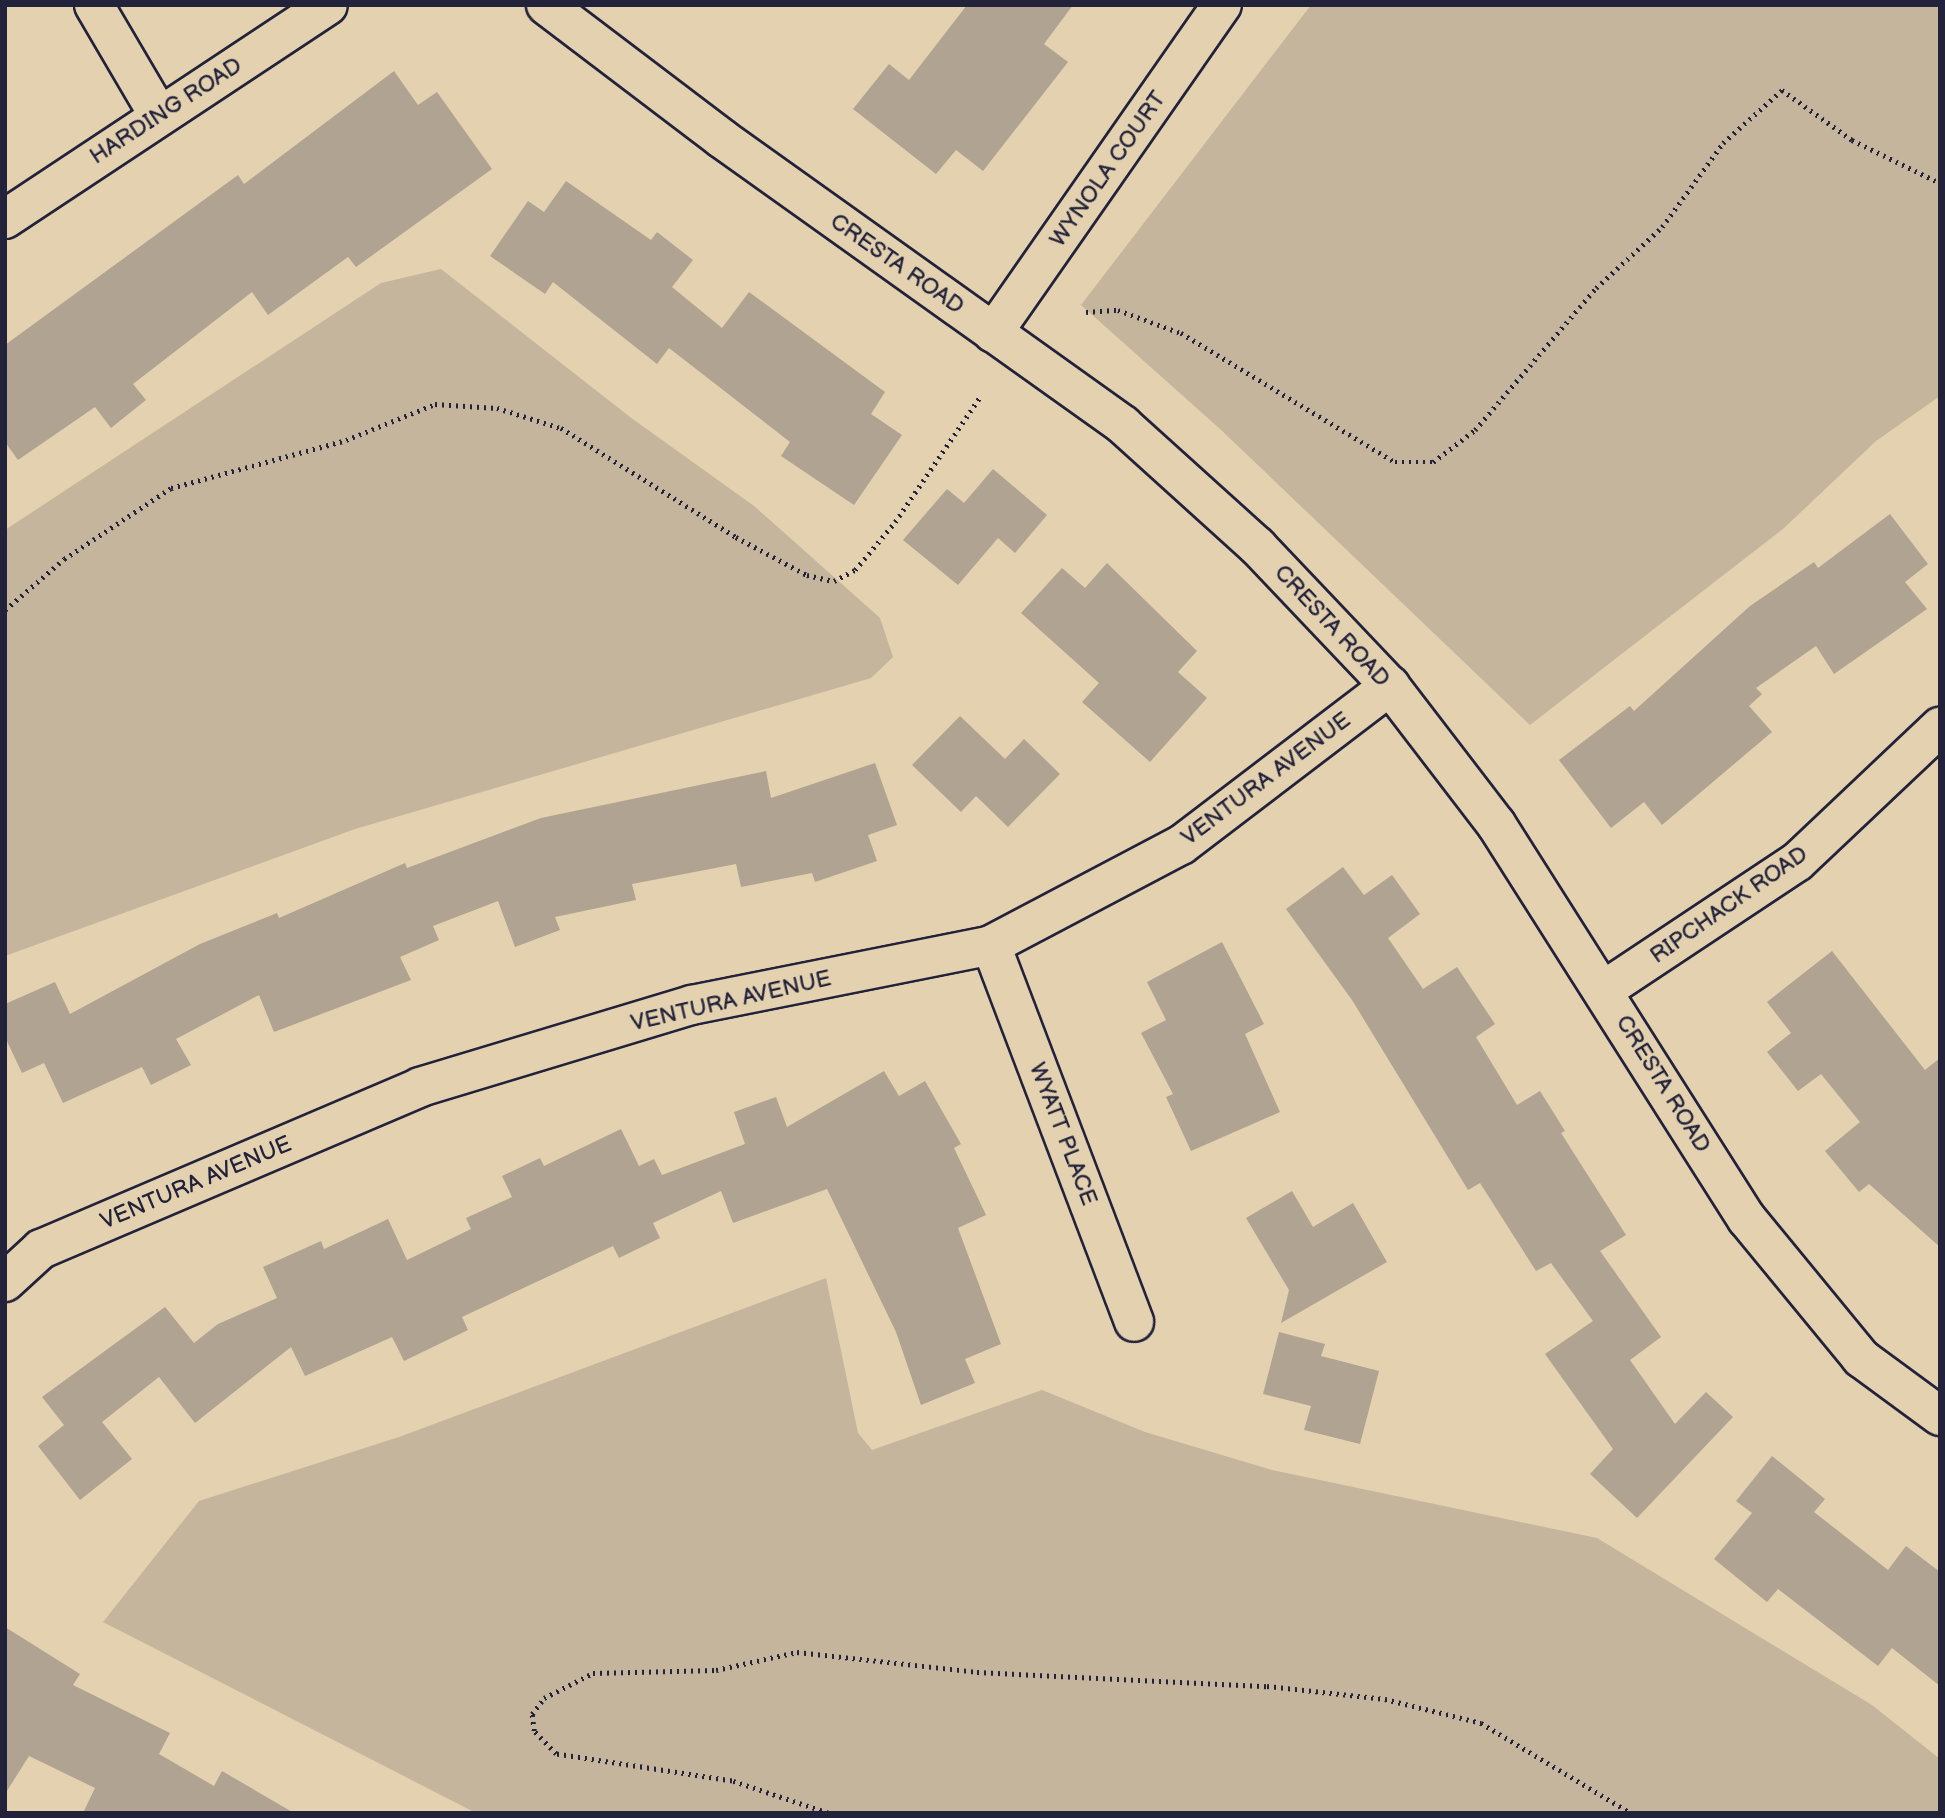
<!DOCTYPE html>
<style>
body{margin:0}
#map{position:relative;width:1945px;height:1818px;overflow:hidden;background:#e3d1af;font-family:"Balsamiq Sans",sans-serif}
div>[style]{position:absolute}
.green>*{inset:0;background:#c4b59c}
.building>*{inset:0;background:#b0a391}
.path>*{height:4.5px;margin-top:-2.25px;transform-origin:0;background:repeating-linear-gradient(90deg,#22223b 0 2px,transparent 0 7px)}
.roads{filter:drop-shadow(2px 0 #22223b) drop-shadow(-2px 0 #22223b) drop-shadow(0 2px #22223b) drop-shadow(0 -2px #22223b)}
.minor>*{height:38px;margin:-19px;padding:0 19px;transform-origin:19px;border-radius:19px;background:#e3d1af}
span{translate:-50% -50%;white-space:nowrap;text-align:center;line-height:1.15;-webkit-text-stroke:5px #e3d1af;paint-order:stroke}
.street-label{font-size:23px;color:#22223b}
.frame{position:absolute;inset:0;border:7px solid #22223b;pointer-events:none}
</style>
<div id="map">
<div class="green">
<div style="clip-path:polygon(1311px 5px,1940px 5px,1940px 396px,1876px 441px,1783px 529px,1530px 725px,1219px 428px,1081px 305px)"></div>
<div style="clip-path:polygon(441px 269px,630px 417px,754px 506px,880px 618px,893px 657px,871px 678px,355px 829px,5px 956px,5px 530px,381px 283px)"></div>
<div style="clip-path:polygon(826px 1278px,858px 1433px,872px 1450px,1042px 1390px,1145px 1432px,1272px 1470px,1597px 1538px,1872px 1705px,1940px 1759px,1940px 1813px,476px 1813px,103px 1622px,199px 1501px,399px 1437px)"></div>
</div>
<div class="building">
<div style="clip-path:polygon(967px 5px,1073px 5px,1044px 44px,1068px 62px,983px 171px,956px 150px,936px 174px,853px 109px,889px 64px,909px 80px)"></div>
<div style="clip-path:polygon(394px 71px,418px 105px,437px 92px,492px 169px,356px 267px,348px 257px,268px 315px,252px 292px,133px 384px,146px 400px,111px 428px,95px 407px,18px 460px,5px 442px,5px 345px,238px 175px,244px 184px)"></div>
<div style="clip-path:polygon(566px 181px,651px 240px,657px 232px,693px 260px,672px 287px,722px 328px,749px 292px,885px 392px,871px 414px,902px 435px,854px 505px,781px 456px,790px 442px,669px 348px,657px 364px,553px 282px,545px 294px,490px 256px,528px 201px,544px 212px)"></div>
<div style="clip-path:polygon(993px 469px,1047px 515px,1015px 553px,998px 538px,958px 585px,903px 540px,947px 489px,964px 503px)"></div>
<div style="clip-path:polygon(1890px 514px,1928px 564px,1905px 582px,1927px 609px,1834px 674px,1816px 646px,1756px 688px,1762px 694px,1749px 706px,1772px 732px,1662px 825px,1644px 802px,1611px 828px,1559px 760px,1630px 706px,1634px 711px,1750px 606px,1814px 562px,1818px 568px)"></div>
<div style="clip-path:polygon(1107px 563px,1197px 651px,1178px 672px,1207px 698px,1150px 762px,1082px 702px,1099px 683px,1021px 613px,1062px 568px,1085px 588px)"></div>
<div style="clip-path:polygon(960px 716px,1005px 759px,1024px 739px,1060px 774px,1008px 827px,976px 796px,961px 812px,912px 765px)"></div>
<div style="clip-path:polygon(875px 763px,897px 825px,868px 835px,877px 861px,815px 882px,812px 873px,741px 887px,736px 864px,632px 884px,636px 900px,555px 917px,560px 930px,515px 947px,498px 901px,433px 926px,439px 940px,400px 957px,411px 980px,274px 1032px,259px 995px,176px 1039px,191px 1065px,151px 1085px,142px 1067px,63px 1103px,44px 1063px,22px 1073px,5px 1037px,5px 1004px,55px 982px,70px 1014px,200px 944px,277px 913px,279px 918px,405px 863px,407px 868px,541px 818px,766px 771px,771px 798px)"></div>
<div style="clip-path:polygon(1343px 867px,1364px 895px,1392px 875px,1420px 914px,1388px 938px,1423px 989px,1457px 967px,1495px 1024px,1476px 1037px,1517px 1105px,1540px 1091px,1565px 1131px,1561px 1133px,1626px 1235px,1600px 1251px,1661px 1337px,1630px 1360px,1675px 1424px,1706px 1392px,1733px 1417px,1637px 1518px,1590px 1474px,1613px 1449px,1545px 1354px,1593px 1321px,1551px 1263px,1536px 1271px,1480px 1183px,1468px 1190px,1352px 1000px,1286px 909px)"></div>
<div style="clip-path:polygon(1222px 942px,1264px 1024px,1245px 1034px,1280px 1112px,1191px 1151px,1166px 1097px,1173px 1094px,1141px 1033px,1166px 1020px,1147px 982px)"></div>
<div style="clip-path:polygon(1832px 951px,1925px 1070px,1940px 1058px,1940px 1247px,1869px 1184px,1859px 1192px,1825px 1151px,1860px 1122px,1821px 1074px,1798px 1091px,1767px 1052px,1791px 1033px,1767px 1002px)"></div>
<div style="clip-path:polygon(884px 1071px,899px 1096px,925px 1081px,961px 1144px,954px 1148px,986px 1215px,958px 1228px,1001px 1344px,965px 1359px,975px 1383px,921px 1405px,896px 1332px,827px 1189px,733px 1223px,721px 1191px,653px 1223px,660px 1238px,619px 1258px,613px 1246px,462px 1317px,468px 1330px,404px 1361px,392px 1337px,305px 1376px,291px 1347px,195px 1423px,159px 1377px,102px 1422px,132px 1459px,80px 1500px,38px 1446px,64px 1425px,42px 1397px,165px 1307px,194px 1343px,218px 1324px,277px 1298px,263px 1267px,321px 1241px,324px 1249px,388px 1219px,407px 1260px,471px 1229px,466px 1218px,512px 1197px,502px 1176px,540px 1158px,544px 1166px,621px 1129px,639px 1166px,654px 1159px,662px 1175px,745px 1144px,734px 1112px,776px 1097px,787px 1127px)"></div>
<div style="clip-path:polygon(1292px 1191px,1313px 1227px,1353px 1203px,1387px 1262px,1281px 1323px,1289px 1290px,1246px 1218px)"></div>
<div style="clip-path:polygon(1279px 1332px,1325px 1344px,1321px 1356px,1379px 1371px,1360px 1444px,1304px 1430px,1311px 1406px,1263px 1394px)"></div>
<div style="clip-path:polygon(1772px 1456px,1825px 1499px,1814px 1512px,1888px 1570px,1906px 1546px,1940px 1572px,1940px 1686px,1892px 1648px,1878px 1666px,1778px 1589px,1767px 1602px,1714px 1559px,1752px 1513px,1736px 1501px)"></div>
<div style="clip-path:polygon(5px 1627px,80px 1674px,73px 1685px,170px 1733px,159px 1754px,214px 1786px,222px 1771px,294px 1813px,83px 1813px,95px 1788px,29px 1756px,5px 1794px)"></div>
</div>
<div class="path">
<div style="left:1086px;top:312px;width:32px;rotate:-4deg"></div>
<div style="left:1118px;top:310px;width:67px;rotate:20.1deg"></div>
<div style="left:1181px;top:333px;width:250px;rotate:31.1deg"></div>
<div style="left:1395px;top:462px;width:38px"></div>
<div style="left:1433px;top:462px;width:53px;rotate:-37.3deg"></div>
<div style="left:1475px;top:430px;width:187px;rotate:-49.6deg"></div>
<div style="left:1596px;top:288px;width:90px;rotate:-42.7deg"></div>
<div style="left:1662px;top:227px;width:104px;rotate:-54deg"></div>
<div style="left:1723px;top:143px;width:79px;rotate:-41.9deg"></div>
<div style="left:1782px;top:90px;width:86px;rotate:35.5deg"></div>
<div style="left:1852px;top:140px;width:98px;rotate:26deg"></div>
<div style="left:5px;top:610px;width:78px;rotate:-40.8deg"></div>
<div style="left:64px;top:559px;width:128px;rotate:-33.6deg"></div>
<div style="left:171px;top:488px;width:181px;rotate:-15.3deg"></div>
<div style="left:346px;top:440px;width:96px;rotate:-22deg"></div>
<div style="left:435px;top:404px;width:62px;rotate:3.7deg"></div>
<div style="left:497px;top:408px;width:67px;rotate:17.4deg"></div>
<div style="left:561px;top:428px;width:206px;rotate:31.9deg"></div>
<div style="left:736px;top:537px;width:81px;rotate:28.2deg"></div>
<div style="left:807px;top:575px;width:28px;rotate:13deg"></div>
<div style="left:834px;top:581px;width:24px;rotate:-28deg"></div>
<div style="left:855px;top:570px;width:62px;rotate:-50.2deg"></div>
<div style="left:895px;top:522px;width:151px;rotate:-55.8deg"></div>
<div style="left:828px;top:1813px;width:101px;rotate:-161.6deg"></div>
<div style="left:732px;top:1781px;width:178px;rotate:-171.3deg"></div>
<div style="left:556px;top:1754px;width:32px;rotate:-134deg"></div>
<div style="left:534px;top:1731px;width:17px;rotate:-97deg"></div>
<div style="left:532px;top:1714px;width:20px;rotate:-53deg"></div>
<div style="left:544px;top:1698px;width:55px;rotate:-27deg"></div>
<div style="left:593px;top:1673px;width:123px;rotate:-1.4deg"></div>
<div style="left:716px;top:1670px;width:83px;rotate:-12.5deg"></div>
<div style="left:797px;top:1652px;width:181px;rotate:6.3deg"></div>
<div style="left:977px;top:1672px;width:290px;rotate:2.8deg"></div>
<div style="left:1267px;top:1686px;width:119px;rotate:6.3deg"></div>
<div style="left:1385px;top:1699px;width:99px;rotate:14deg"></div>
<div style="left:1481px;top:1723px;width:175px;rotate:31deg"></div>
</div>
<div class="roads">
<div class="minor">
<div style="left:94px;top:5px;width:126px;rotate:59.6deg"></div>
<div style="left:546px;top:5px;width:220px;rotate:37.2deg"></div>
<div style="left:721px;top:138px;width:494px;rotate:35.5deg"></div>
<div style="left:1123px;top:425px;width:181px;rotate:42.1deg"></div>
<div style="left:1257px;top:546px;width:193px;rotate:46.5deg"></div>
<div style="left:1390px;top:686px;width:174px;rotate:52.5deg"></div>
<div style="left:1496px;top:824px;width:468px;rotate:57.6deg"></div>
<div style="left:1747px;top:1219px;width:180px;rotate:50.6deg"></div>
<div style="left:1861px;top:1358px;width:98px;rotate:36.3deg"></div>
<div style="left:5px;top:219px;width:387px;rotate:-33.5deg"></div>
<div style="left:993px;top:333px;width:400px;rotate:-55.1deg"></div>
<div style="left:991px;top:945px;width:403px;rotate:69.2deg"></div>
<div style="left:1604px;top:990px;width:232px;rotate:-33.6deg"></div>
<div style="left:1797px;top:862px;width:197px;rotate:-43.4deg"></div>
<div style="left:5px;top:1282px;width:49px;rotate:-42.5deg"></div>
<div style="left:41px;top:1249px;width:412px;rotate:-23.1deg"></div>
<div style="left:420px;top:1087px;width:284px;rotate:-16.8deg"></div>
<div style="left:692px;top:1005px;width:305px;rotate:-11.3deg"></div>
<div style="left:991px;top:945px;width:215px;rotate:-27.8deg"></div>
<div style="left:1181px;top:845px;width:263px;rotate:-37.3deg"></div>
</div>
</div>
<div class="street-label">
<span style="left:166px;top:111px;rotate:-33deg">HARDING ROAD</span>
<span style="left:1108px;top:169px;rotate:-55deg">WYNOLA COURT</span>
<span style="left:897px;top:264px;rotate:35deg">CRESTA ROAD</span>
<span style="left:1332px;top:626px;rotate:47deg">CRESTA ROAD</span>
<span style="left:1266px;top:779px;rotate:-37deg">VENTURA AVENUE</span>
<span style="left:1729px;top:905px;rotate:-35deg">RIPCHACK ROAD</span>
<span style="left:731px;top:1001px;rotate:-13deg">VENTURA AVENUE</span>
<span style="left:1663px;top:1084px;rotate:58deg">CRESTA ROAD</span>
<span style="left:1063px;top:1134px;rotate:69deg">WYATT PLACE</span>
<span style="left:196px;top:1183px;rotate:-23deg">VENTURA AVENUE</span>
</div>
<div class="frame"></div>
</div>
